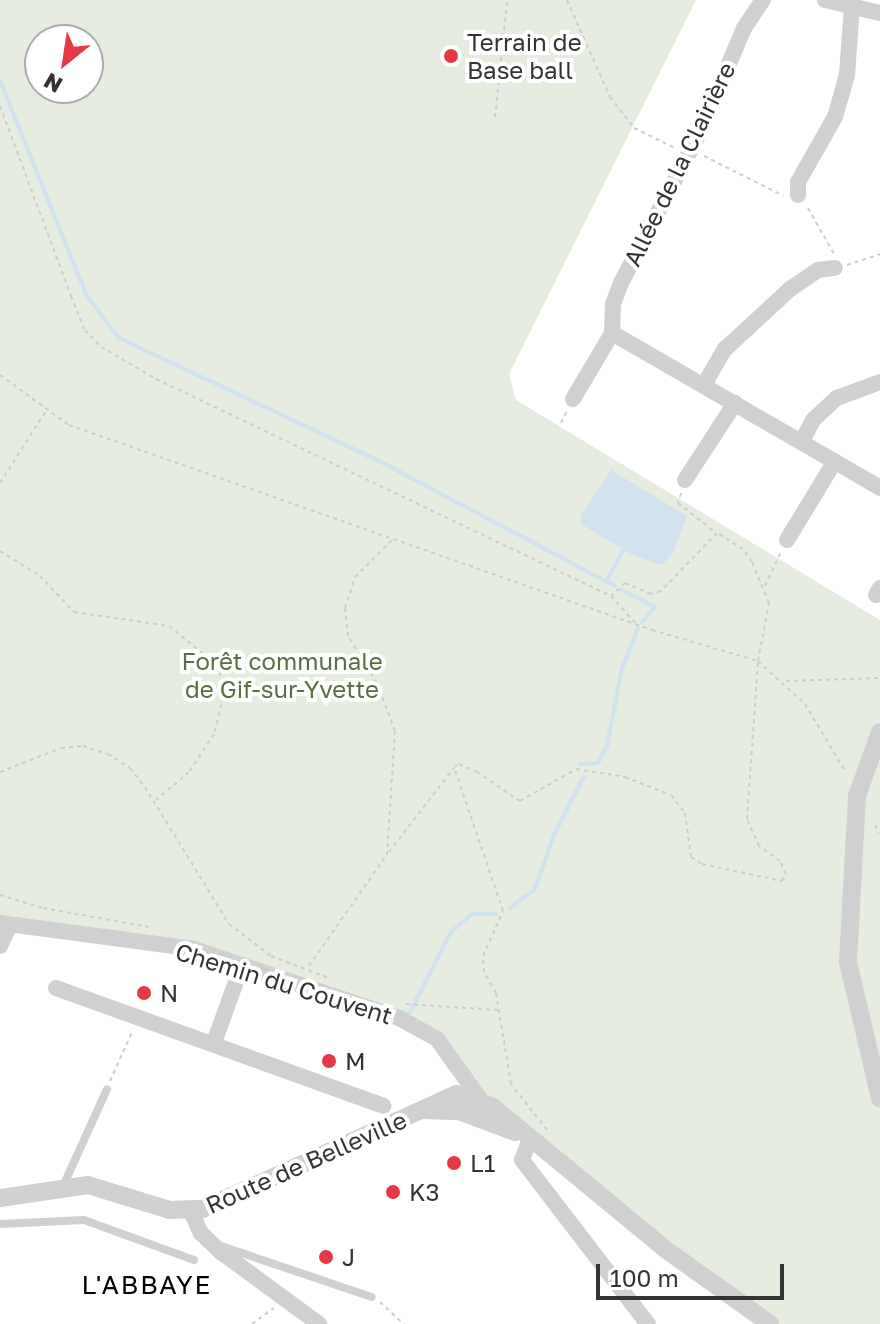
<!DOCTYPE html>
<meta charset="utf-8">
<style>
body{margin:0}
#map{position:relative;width:880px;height:1324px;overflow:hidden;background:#fff;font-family:"Golos Text",sans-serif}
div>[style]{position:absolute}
.green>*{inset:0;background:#e6ecdf}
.water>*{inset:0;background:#cfe2ee}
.stream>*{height:4px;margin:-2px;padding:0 2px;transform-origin:2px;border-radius:2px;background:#cfe2ee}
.path>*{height:2px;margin-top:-1px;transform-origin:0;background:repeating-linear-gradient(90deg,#cdcdcd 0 4px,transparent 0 8px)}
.service>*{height:8px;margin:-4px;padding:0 4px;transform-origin:4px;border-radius:4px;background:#d0d0d0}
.minor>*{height:16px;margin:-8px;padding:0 8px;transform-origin:8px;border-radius:8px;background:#d0d0d0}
.tertiary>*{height:18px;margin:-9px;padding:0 9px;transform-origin:9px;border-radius:9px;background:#d0d0d0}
.dots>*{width:22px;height:22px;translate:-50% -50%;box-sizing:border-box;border:4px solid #fff;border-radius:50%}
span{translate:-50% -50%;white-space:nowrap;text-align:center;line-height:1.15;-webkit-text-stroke:8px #fff;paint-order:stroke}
.poi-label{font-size:24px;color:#333}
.left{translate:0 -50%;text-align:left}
.street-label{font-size:24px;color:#333}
.park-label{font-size:24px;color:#56703f}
.neighbourhood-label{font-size:26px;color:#000;letter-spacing:2px}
.north{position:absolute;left:24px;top:24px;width:80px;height:80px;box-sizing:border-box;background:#fff;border:2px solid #adadad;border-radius:50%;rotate:210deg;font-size:22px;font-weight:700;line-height:32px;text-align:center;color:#333}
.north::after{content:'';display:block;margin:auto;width:28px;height:36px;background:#e63946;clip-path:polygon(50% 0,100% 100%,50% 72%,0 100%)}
.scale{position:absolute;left:596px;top:1264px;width:188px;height:36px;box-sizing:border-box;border:4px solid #333;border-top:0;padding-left:10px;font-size:24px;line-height:28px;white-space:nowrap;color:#333;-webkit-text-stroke:6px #fff;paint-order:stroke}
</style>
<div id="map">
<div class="green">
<div style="clip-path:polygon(evenodd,0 0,696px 0,509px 374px,516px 400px,880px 620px,880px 1324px,773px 1324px,484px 1092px,442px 1033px,187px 943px,0 917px,0 0,40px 40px,88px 40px,88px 88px,40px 88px,40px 40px)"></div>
</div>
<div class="water">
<div style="clip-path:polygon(611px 470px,687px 516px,673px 553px,662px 565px,633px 555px,581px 524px,581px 515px)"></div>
</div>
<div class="stream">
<div style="left:0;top:81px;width:232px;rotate:68deg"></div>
<div style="left:87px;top:296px;width:53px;rotate:52.7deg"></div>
<div style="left:119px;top:338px;width:288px;rotate:25.3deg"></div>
<div style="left:379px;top:461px;width:267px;rotate:27.9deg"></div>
<div style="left:606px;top:582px;width:42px;rotate:-61.6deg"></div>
<div style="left:620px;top:589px;width:39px;rotate:27deg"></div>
<div style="left:655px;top:607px;width:20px;rotate:131deg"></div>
<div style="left:580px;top:764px;width:18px;rotate:-3deg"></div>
<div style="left:598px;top:763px;width:19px;rotate:-62deg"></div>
<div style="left:607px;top:746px;width:79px;rotate:-79.1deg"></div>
<div style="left:622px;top:668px;width:43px;rotate:-68.2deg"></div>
<div style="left:510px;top:908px;width:31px;rotate:-37deg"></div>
<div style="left:535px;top:889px;width:57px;rotate:-70.6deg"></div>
<div style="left:554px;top:835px;width:66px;rotate:-63deg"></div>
<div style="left:409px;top:1014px;width:92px;rotate:-62.9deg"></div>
<div style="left:451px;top:932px;width:28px;rotate:-41deg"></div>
<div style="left:472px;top:914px;width:24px"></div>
</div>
<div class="path">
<div style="left:567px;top:0;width:106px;rotate:66.1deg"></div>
<div style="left:610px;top:97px;width:39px;rotate:52deg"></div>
<div style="left:634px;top:128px;width:46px;rotate:26deg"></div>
<div style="left:0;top:106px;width:203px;rotate:69.5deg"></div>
<div style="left:71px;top:296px;width:37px;rotate:68deg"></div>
<div style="left:85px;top:330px;width:23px;rotate:47deg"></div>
<div style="left:101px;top:347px;width:64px;rotate:30.2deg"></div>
<div style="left:156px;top:379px;width:504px;rotate:25.5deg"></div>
<div style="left:611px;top:596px;width:36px;rotate:48deg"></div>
<div style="left:495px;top:117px;width:118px;rotate:-84.1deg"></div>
<div style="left:704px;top:156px;width:89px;rotate:26.6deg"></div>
<div style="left:808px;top:208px;width:53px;rotate:60.5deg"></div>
<div style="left:847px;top:265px;width:35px;rotate:-18deg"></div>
<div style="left:0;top:375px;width:85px;rotate:35.9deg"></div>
<div style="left:69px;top:425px;width:618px;rotate:19.37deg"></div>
<div style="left:652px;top:630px;width:110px;rotate:16.3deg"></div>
<div style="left:758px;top:661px;width:64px;rotate:42.5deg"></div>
<div style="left:805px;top:704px;width:78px;rotate:59.2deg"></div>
<div style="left:561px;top:423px;width:13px;rotate:-63deg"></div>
<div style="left:0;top:483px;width:85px;rotate:-57.4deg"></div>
<div style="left:681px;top:493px;width:10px;rotate:107deg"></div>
<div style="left:678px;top:503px;width:47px;rotate:38.1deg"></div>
<div style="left:0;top:551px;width:47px;rotate:32deg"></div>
<div style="left:40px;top:576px;width:50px;rotate:46.6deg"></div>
<div style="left:74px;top:612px;width:96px;rotate:8.4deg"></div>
<div style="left:169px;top:626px;width:62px;rotate:39.1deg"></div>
<div style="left:217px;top:665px;width:25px;rotate:72deg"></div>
<div style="left:225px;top:689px;width:46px;rotate:103.7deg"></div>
<div style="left:214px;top:734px;width:45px;rotate:123.3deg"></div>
<div style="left:189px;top:772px;width:43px;rotate:139.7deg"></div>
<div style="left:765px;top:586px;width:38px;rotate:-65deg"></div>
<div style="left:786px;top:681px;width:94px;rotate:-1.8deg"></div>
<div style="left:0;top:772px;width:66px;rotate:-21.5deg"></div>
<div style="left:61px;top:748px;width:22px;rotate:-5deg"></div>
<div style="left:83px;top:746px;width:26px;rotate:18deg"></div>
<div style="left:108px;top:754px;width:26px;rotate:32deg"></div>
<div style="left:130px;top:768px;width:24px;rotate:52deg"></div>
<div style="left:145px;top:787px;width:161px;rotate:58.5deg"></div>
<div style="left:229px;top:924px;width:53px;rotate:37.3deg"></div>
<div style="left:271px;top:956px;width:62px;rotate:20.8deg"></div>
<div style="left:875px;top:825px;width:9px;rotate:58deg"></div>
<div style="left:389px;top:852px;width:106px;rotate:-52.3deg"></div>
<div style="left:387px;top:855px;width:124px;rotate:-86.3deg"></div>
<div style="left:395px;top:731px;width:51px;rotate:-110.6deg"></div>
<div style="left:377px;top:683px;width:55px;rotate:-121.7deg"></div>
<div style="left:348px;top:636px;width:28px;rotate:-96deg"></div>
<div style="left:345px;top:608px;width:33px;rotate:-72deg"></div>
<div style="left:355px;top:577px;width:55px;rotate:-45deg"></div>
<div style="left:0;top:895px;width:45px;rotate:16.8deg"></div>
<div style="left:43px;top:908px;width:109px;rotate:10.1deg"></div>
<div style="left:309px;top:966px;width:133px;rotate:-55.1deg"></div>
<div style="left:406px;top:1004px;width:92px;rotate:3.7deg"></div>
<div style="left:110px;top:1081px;width:54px;rotate:-65.8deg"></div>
<div style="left:547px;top:1130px;width:58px;rotate:-128deg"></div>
<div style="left:511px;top:1084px;width:92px;rotate:-99.4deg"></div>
<div style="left:496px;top:993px;width:24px;rotate:-120deg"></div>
<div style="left:484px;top:972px;width:16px;rotate:-94deg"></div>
<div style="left:483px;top:956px;width:49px;rotate:-66deg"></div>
<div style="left:503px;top:911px;width:152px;rotate:-108.8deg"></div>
<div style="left:454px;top:767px;width:6px;rotate:-31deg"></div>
<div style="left:459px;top:764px;width:20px;rotate:24deg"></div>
<div style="left:477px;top:772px;width:52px;rotate:34deg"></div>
<div style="left:520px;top:801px;width:64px;rotate:-29.7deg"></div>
<div style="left:576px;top:769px;width:50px;rotate:9.3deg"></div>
<div style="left:625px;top:777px;width:49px;rotate:21.4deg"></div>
<div style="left:671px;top:795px;width:23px;rotate:52deg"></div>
<div style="left:685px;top:813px;width:44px;rotate:82.2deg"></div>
<div style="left:691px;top:857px;width:13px;rotate:32deg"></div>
<div style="left:702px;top:864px;width:82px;rotate:12deg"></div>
<div style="left:782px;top:881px;width:8px;rotate:-60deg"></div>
<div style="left:786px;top:874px;width:14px;rotate:-115deg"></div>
<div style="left:780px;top:861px;width:26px;rotate:-144deg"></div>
<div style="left:759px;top:846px;width:30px;rotate:-114deg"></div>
<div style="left:747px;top:819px;width:158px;rotate:-86deg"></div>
<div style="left:758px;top:661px;width:59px;rotate:-79.3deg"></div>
<div style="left:769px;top:603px;width:44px;rotate:-112.5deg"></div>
<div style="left:752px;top:562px;width:16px;rotate:-125deg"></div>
<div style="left:743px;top:549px;width:31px;rotate:-148deg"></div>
<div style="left:717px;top:533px;width:81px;rotate:134deg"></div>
<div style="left:661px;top:591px;width:10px;rotate:163deg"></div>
<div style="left:651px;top:594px;width:28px;rotate:-157deg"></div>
<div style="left:625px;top:583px;width:19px;rotate:137deg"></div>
<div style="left:380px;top:1302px;width:33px;rotate:43deg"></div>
<div style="left:252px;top:1324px;width:27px;rotate:-36deg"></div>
</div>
<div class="service">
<div style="left:64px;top:1184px;width:104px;rotate:-65.6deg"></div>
<div style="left:0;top:1224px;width:84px;rotate:-2.7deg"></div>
<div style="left:84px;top:1220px;width:117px;rotate:20deg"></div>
<div style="left:221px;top:1246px;width:159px;rotate:18.7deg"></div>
</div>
<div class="minor">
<div style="left:825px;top:0;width:57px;rotate:13.3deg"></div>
<div style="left:798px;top:195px;width:13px;rotate:-90deg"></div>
<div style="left:798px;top:182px;width:75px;rotate:-60.4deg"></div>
<div style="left:835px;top:117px;width:44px;rotate:-74.1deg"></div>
<div style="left:847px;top:75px;width:69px;rotate:-85.9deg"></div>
<div style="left:612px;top:333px;width:310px;rotate:30deg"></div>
<div style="left:705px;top:383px;width:39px;rotate:-60deg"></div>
<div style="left:725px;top:349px;width:88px;rotate:-42.7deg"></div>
<div style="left:790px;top:289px;width:34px;rotate:-34deg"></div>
<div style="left:818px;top:270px;width:17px;rotate:-7deg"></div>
<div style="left:573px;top:399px;width:77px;rotate:-59.4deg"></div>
<div style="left:612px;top:333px;width:29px;rotate:-88deg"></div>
<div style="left:613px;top:304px;width:25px;rotate:-69deg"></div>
<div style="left:622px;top:281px;width:173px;rotate:-62.4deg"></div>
<div style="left:702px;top:128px;width:108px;rotate:-67.2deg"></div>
<div style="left:744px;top:28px;width:34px;rotate:-56deg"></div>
<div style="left:802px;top:441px;width:24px;rotate:-62deg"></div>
<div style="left:813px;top:420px;width:33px;rotate:-43deg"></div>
<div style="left:837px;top:398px;width:46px;rotate:-20.4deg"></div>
<div style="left:685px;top:480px;width:92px;rotate:-57deg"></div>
<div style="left:787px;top:540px;width:92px;rotate:-58.7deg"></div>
<div style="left:876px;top:595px;width:8px;rotate:-60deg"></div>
<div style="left:0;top:923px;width:196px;rotate:7.6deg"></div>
<div style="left:194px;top:949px;width:216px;rotate:18.6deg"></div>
<div style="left:399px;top:1018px;width:43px;rotate:28.9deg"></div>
<div style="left:437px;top:1039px;width:74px;rotate:54.4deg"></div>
<div style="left:0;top:946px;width:23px;rotate:-65deg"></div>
<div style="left:56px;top:988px;width:348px;rotate:19.8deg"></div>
<div style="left:214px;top:1043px;width:83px;rotate:-70.3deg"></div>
<div style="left:530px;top:1139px;width:22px;rotate:111deg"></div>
<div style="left:522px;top:1160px;width:207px;rotate:52.5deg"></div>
<div style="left:191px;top:1211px;width:24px;rotate:66deg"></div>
<div style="left:201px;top:1233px;width:28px;rotate:44deg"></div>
<div style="left:221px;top:1252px;width:122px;rotate:36.3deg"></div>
</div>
<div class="tertiary">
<div style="left:880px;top:732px;width:68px;rotate:109.8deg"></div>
<div style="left:857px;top:796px;width:166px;rotate:93.1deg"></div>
<div style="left:848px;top:962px;width:140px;rotate:76.8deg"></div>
<div style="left:426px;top:1110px;width:33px;rotate:2deg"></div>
<div style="left:459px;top:1111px;width:60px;rotate:20.6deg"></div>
<div style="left:0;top:1198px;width:89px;rotate:-8.4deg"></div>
<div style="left:88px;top:1185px;width:86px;rotate:17deg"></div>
<div style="left:170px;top:1210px;width:33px;rotate:-2deg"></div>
<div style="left:203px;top:1209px;width:278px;rotate:-24.4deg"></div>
<div style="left:456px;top:1094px;width:39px;rotate:19deg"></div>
<div style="left:493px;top:1107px;width:223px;rotate:39.5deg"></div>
<div style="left:665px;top:1249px;width:129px;rotate:35.5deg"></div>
</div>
<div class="dots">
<div style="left:451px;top:56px;background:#e63946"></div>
<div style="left:144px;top:993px;background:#e63946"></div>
<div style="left:329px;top:1061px;background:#e63946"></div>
<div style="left:454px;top:1163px;background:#e63946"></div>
<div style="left:393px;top:1192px;background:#e63946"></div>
<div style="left:326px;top:1257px;background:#e63946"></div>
</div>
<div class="poi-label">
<span class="left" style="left:467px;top:56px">Terrain de<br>Base ball</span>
<span class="left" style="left:160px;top:993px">N</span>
<span class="left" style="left:345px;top:1061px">M</span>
<span class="left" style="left:470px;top:1163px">L1</span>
<span class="left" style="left:409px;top:1192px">K3</span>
<span class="left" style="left:342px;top:1257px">J</span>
</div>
<div class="street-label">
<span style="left:679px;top:164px;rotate:-64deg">Allée de la Clairière</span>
<span style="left:284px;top:983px;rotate:17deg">Chemin du Couvent</span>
<span style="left:306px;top:1162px;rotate:-24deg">Route de Belleville</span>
</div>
<div class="park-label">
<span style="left:282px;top:675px">Forêt communale<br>de Gif-sur-Yvette</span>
</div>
<div class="neighbourhood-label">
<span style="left:147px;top:1285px">L'ABBAYE</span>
</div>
<div class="north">N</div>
<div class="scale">100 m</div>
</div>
